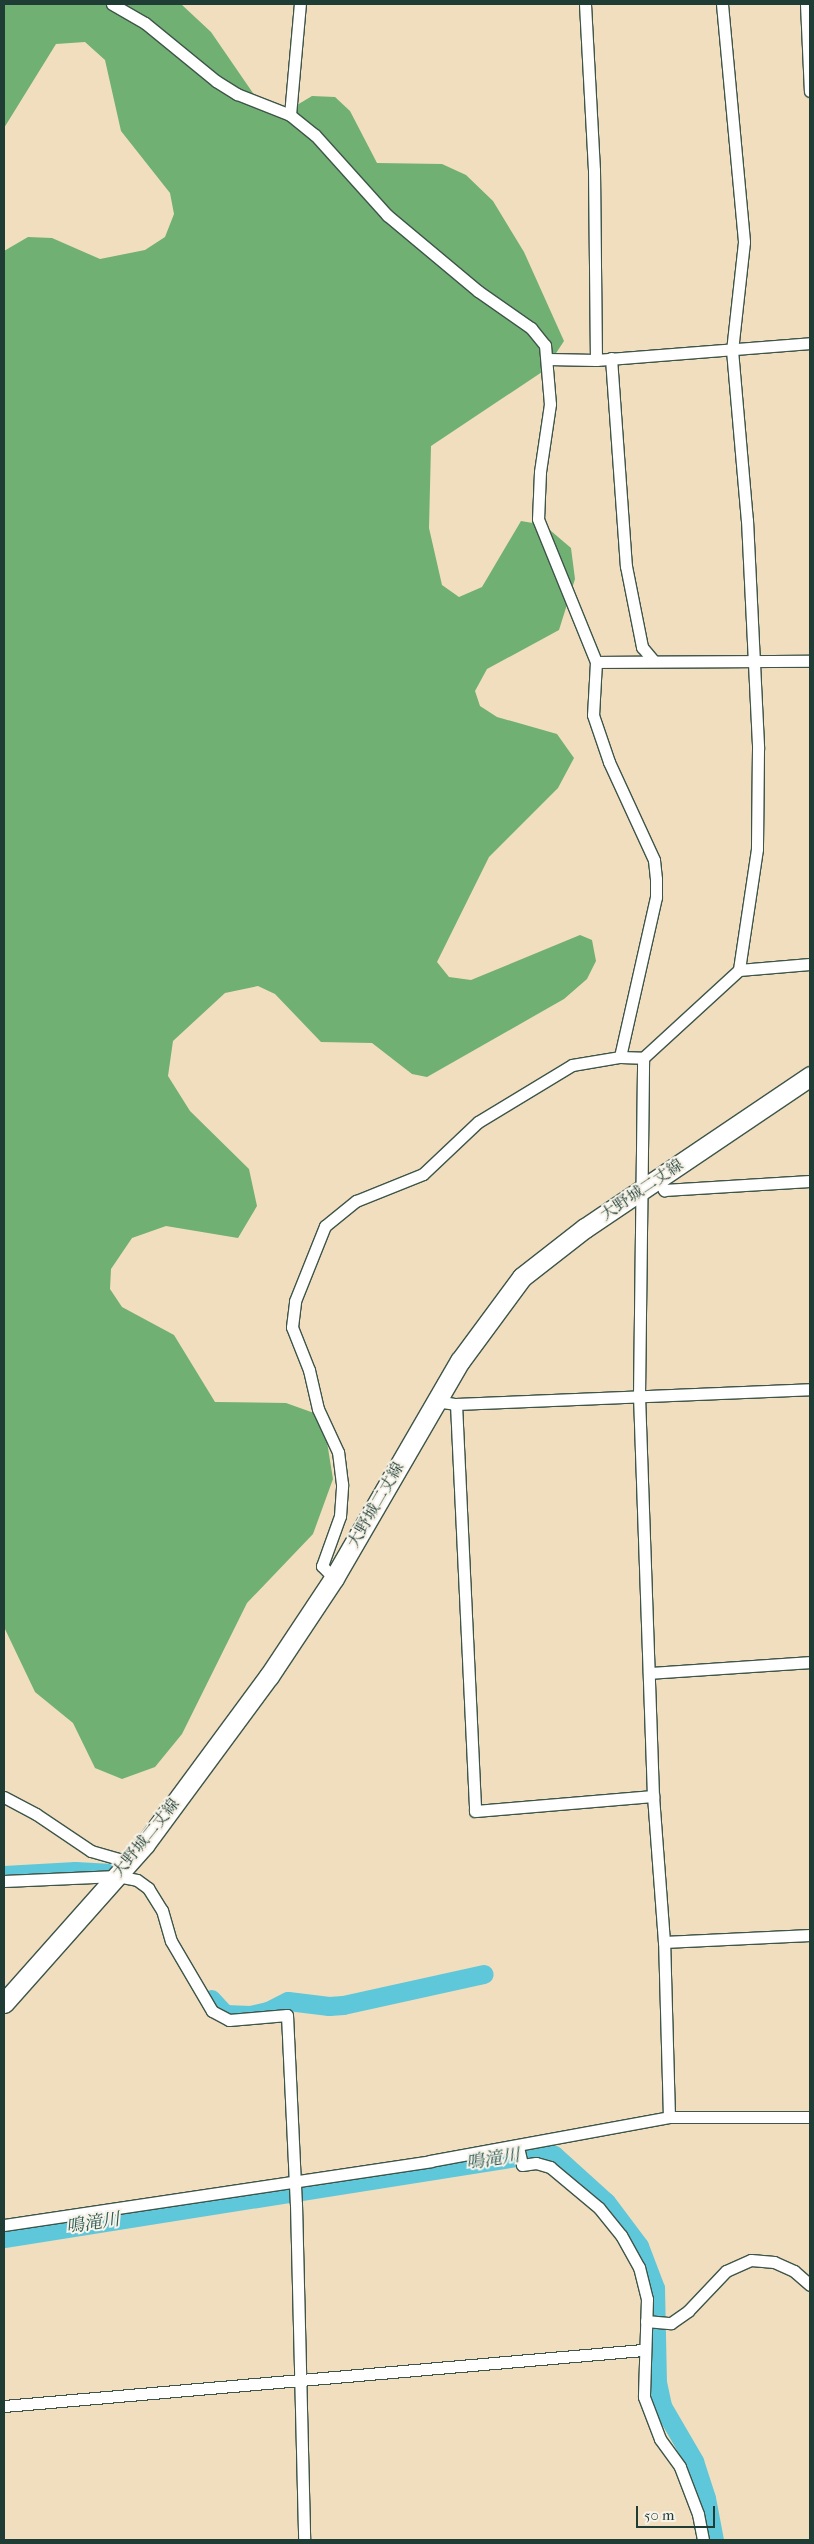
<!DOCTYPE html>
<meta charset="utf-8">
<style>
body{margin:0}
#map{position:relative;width:814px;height:2544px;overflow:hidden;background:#f0debe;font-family:"IM FELL French Canon","Noto Serif JP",serif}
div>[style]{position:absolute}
.forest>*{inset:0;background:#70b072}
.river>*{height:19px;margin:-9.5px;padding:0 9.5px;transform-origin:9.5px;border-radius:9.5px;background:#5ec7da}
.roads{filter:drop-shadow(1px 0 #3e5549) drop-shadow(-1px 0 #3e5549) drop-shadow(0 1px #3e5549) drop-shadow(0 -1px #3e5549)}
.minor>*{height:11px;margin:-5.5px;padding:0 5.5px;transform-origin:5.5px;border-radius:5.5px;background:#fff}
.primary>*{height:19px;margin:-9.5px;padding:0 9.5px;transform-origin:9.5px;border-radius:9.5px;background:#fff}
span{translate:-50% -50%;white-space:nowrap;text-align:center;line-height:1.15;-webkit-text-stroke:4px #f7f3e8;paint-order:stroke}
.street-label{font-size:16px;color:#1f3d34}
.water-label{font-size:18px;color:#2c5955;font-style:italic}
.frame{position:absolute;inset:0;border:5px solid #1f3d34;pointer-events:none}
.scale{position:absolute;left:636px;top:2506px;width:79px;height:22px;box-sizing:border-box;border:2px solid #1f3d34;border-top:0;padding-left:6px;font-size:15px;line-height:18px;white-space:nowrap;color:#1f3d34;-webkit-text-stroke:4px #f7f3e8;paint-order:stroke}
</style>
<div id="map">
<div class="forest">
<div style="clip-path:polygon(4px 4px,181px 4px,211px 32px,266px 112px,282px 114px,312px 96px,335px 97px,350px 111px,377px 163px,442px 164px,466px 175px,493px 201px,524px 252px,564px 341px,545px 370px,431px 446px,429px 528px,442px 585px,459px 597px,482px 587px,521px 521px,544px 525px,571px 548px,575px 579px,559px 630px,487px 669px,475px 691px,480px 706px,497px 717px,557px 734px,574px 758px,558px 788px,489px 857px,437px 962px,449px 977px,471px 980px,580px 935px,592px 940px,596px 961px,587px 979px,564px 999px,427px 1077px,412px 1074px,372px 1043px,321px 1042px,275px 994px,258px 986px,225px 993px,173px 1041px,168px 1076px,190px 1111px,249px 1169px,257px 1206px,238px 1238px,166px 1226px,132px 1238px,111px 1269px,110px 1289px,122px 1307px,174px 1335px,215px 1402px,286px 1403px,314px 1413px,327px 1442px,333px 1479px,313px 1534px,247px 1603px,182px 1734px,155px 1767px,122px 1779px,95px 1768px,73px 1723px,35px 1692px,4px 1627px,4px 251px,28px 237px,52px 238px,100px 259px,145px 250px,165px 237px,174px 214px,170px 193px,121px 131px,105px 60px,85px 42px,56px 44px,4px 128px)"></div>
</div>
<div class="river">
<div style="left:4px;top:1875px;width:71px;rotate:-3.2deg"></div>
<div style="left:75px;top:1871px;width:37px;rotate:3deg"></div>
<div style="left:211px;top:1999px;width:21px;rotate:47deg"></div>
<div style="left:225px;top:2014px;width:25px;rotate:2deg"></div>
<div style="left:250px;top:2015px;width:18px;rotate:-13deg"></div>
<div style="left:268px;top:2011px;width:22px;rotate:-27deg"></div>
<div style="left:288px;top:2001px;width:41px;rotate:7deg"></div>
<div style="left:329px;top:2006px;width:14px;rotate:-4deg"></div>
<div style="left:343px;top:2005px;width:144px;rotate:-12.4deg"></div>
<div style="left:4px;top:2238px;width:538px;rotate:-8.99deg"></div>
<div style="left:535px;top:2154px;width:19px;rotate:3deg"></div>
<div style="left:554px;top:2155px;width:70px;rotate:42.1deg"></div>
<div style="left:606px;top:2202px;width:55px;rotate:53.1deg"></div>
<div style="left:639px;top:2246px;width:45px;rotate:69.1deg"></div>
<div style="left:655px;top:2288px;width:94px;rotate:88.8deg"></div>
<div style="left:657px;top:2382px;width:25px;rotate:78deg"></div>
<div style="left:662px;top:2406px;width:64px;rotate:59.8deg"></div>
<div style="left:694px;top:2461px;width:39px;rotate:72deg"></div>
<div style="left:706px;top:2498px;width:43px;rotate:79.2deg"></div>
</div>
<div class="roads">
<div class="minor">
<div style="left:112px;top:4px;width:38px;rotate:30deg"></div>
<div style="left:145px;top:23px;width:92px;rotate:39.2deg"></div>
<div style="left:216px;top:81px;width:25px;rotate:32deg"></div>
<div style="left:237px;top:94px;width:57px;rotate:21.6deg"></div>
<div style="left:290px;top:115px;width:32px;rotate:39deg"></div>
<div style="left:315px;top:135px;width:108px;rotate:48deg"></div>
<div style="left:387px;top:215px;width:119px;rotate:39.9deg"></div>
<div style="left:478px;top:291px;width:65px;rotate:34.9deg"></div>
<div style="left:531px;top:328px;width:22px;rotate:51deg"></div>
<div style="left:545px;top:345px;width:59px;rotate:85.2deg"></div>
<div style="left:550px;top:404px;width:69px;rotate:98.4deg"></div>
<div style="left:540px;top:472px;width:47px;rotate:92.4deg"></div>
<div style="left:538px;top:519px;width:154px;rotate:67.9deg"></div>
<div style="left:596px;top:662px;width:53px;rotate:93.2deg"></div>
<div style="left:593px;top:715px;width:50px;rotate:71.2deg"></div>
<div style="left:609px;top:762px;width:108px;rotate:65.3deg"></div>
<div style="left:654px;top:860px;width:19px;rotate:84deg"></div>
<div style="left:656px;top:879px;width:18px;rotate:90deg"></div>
<div style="left:656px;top:897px;width:164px;rotate:102.7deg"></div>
<div style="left:585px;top:4px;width:166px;rotate:86.9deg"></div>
<div style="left:594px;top:170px;width:190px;rotate:89.4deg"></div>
<div style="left:722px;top:4px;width:239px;rotate:84.7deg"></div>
<div style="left:744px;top:242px;width:109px;rotate:96.3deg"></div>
<div style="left:732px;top:350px;width:171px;rotate:85deg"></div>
<div style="left:747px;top:520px;width:229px;rotate:87.2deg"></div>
<div style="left:758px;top:749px;width:100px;rotate:90.6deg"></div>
<div style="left:757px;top:849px;width:122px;rotate:98.5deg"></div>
<div style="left:806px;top:4px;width:87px;rotate:87.4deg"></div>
<div style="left:290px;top:115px;width:111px;rotate:-84.9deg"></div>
<div style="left:611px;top:358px;width:209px;rotate:85.9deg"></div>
<div style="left:626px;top:566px;width:83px;rotate:78.8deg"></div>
<div style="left:642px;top:647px;width:17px;rotate:50deg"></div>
<div style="left:548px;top:359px;width:48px;rotate:1.2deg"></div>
<div style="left:596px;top:360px;width:215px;rotate:-4.5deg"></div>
<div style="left:596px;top:662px;width:214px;rotate:-0.3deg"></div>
<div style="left:658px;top:1179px;width:13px;rotate:61deg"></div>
<div style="left:664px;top:1190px;width:146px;rotate:-3.5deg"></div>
<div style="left:436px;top:1401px;width:20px;rotate:9deg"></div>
<div style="left:456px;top:1404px;width:354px;rotate:-2.4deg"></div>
<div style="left:456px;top:1404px;width:407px;rotate:87.3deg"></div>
<div style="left:475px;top:1811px;width:179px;rotate:-4.8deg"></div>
<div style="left:334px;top:1578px;width:17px;rotate:-135deg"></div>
<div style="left:322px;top:1566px;width:53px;rotate:-70.2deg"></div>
<div style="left:340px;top:1516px;width:32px;rotate:-86deg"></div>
<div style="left:342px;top:1484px;width:32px;rotate:-97deg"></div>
<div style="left:338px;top:1452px;width:47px;rotate:-114.9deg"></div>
<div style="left:318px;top:1409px;width:40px;rotate:-103deg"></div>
<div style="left:309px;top:1370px;width:46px;rotate:-111.6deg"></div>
<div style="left:292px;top:1327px;width:26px;rotate:-83deg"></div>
<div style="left:295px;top:1301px;width:81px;rotate:-68.2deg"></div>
<div style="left:325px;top:1226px;width:40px;rotate:-39deg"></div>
<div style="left:356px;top:1201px;width:72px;rotate:-21.9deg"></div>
<div style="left:423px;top:1174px;width:76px;rotate:-43.4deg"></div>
<div style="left:478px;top:1122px;width:110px;rotate:-31.2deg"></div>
<div style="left:572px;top:1065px;width:49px;rotate:-9.5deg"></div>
<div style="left:620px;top:1057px;width:23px;rotate:2deg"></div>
<div style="left:649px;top:1673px;width:161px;rotate:-3.9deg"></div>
<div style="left:4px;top:1797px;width:36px;rotate:28deg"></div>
<div style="left:36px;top:1814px;width:66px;rotate:33.9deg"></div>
<div style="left:91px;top:1851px;width:40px;rotate:16deg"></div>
<div style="left:4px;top:1881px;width:113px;rotate:-2.5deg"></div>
<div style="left:117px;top:1876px;width:20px;rotate:11deg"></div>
<div style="left:137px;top:1880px;width:14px;rotate:36deg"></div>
<div style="left:148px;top:1888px;width:26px;rotate:58deg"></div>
<div style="left:162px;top:1910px;width:32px;rotate:74deg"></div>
<div style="left:171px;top:1941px;width:81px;rotate:59.6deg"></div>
<div style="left:212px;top:2011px;width:19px;rotate:28deg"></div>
<div style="left:229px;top:2020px;width:58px;rotate:-4.9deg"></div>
<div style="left:287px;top:2015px;width:189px;rotate:87.3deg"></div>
<div style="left:296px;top:2204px;width:336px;rotate:88.6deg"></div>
<div style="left:664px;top:1942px;width:146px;rotate:-2.7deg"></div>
<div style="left:669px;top:2117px;width:175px;rotate:-91.6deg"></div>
<div style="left:664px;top:1942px;width:146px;rotate:-94.3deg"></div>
<div style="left:653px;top:1796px;width:400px;rotate:-92deg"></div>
<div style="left:639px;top:1396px;width:338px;rotate:-89.3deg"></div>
<div style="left:643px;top:1058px;width:130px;rotate:-42.5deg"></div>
<div style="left:739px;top:970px;width:71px;rotate:-4.8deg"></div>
<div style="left:518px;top:2147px;width:18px;rotate:77deg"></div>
<div style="left:522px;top:2165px;width:14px;rotate:-8deg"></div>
<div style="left:536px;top:2163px;width:15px;rotate:16deg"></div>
<div style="left:550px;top:2167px;width:64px;rotate:39.9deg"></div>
<div style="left:599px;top:2208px;width:35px;rotate:51deg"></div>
<div style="left:621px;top:2235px;width:37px;rotate:61deg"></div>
<div style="left:639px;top:2267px;width:33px;rotate:76deg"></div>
<div style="left:647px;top:2299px;width:98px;rotate:91.8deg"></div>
<div style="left:644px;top:2397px;width:45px;rotate:69.1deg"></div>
<div style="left:660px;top:2439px;width:34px;rotate:54deg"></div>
<div style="left:680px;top:2467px;width:50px;rotate:69deg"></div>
<div style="left:698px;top:2514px;width:26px;rotate:79deg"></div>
<div style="left:4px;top:2225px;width:431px;rotate:-8.5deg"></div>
<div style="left:430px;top:2161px;width:243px;rotate:-10.4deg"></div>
<div style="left:669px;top:2117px;width:141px"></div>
<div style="left:646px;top:2321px;width:25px;rotate:5deg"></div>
<div style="left:671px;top:2323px;width:21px;rotate:-35deg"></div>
<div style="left:688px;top:2311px;width:55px;rotate:-46.5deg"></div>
<div style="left:726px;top:2271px;width:27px;rotate:-24deg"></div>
<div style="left:751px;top:2260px;width:23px;rotate:5deg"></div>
<div style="left:774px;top:2262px;width:22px;rotate:24deg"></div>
<div style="left:794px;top:2271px;width:21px;rotate:41deg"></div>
<div style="left:4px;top:2406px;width:641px;rotate:-5.01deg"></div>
</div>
<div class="primary">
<div style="left:4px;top:2003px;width:213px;rotate:-48.4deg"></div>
<div style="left:145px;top:1844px;width:209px;rotate:-53.6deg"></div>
<div style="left:269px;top:1676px;width:118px;rotate:-56.4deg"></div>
<div style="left:334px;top:1578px;width:251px;rotate:-59.9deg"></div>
<div style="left:460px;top:1361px;width:104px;rotate:-53.6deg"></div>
<div style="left:522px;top:1277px;width:80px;rotate:-37.9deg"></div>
<div style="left:585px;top:1228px;width:272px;rotate:-34deg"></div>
</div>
</div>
<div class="street-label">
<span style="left:642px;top:1190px;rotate:-34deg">大野城二丈線</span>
<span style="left:376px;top:1505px;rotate:-60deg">大野城二丈線</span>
<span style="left:146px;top:1838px;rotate:-51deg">大野城二丈線</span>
</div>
<div class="water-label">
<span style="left:493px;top:2160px;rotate:-9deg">鳴滝川</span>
<span style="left:93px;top:2224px;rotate:-9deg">鳴滝川</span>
</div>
<div class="frame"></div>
<div class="scale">50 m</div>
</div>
